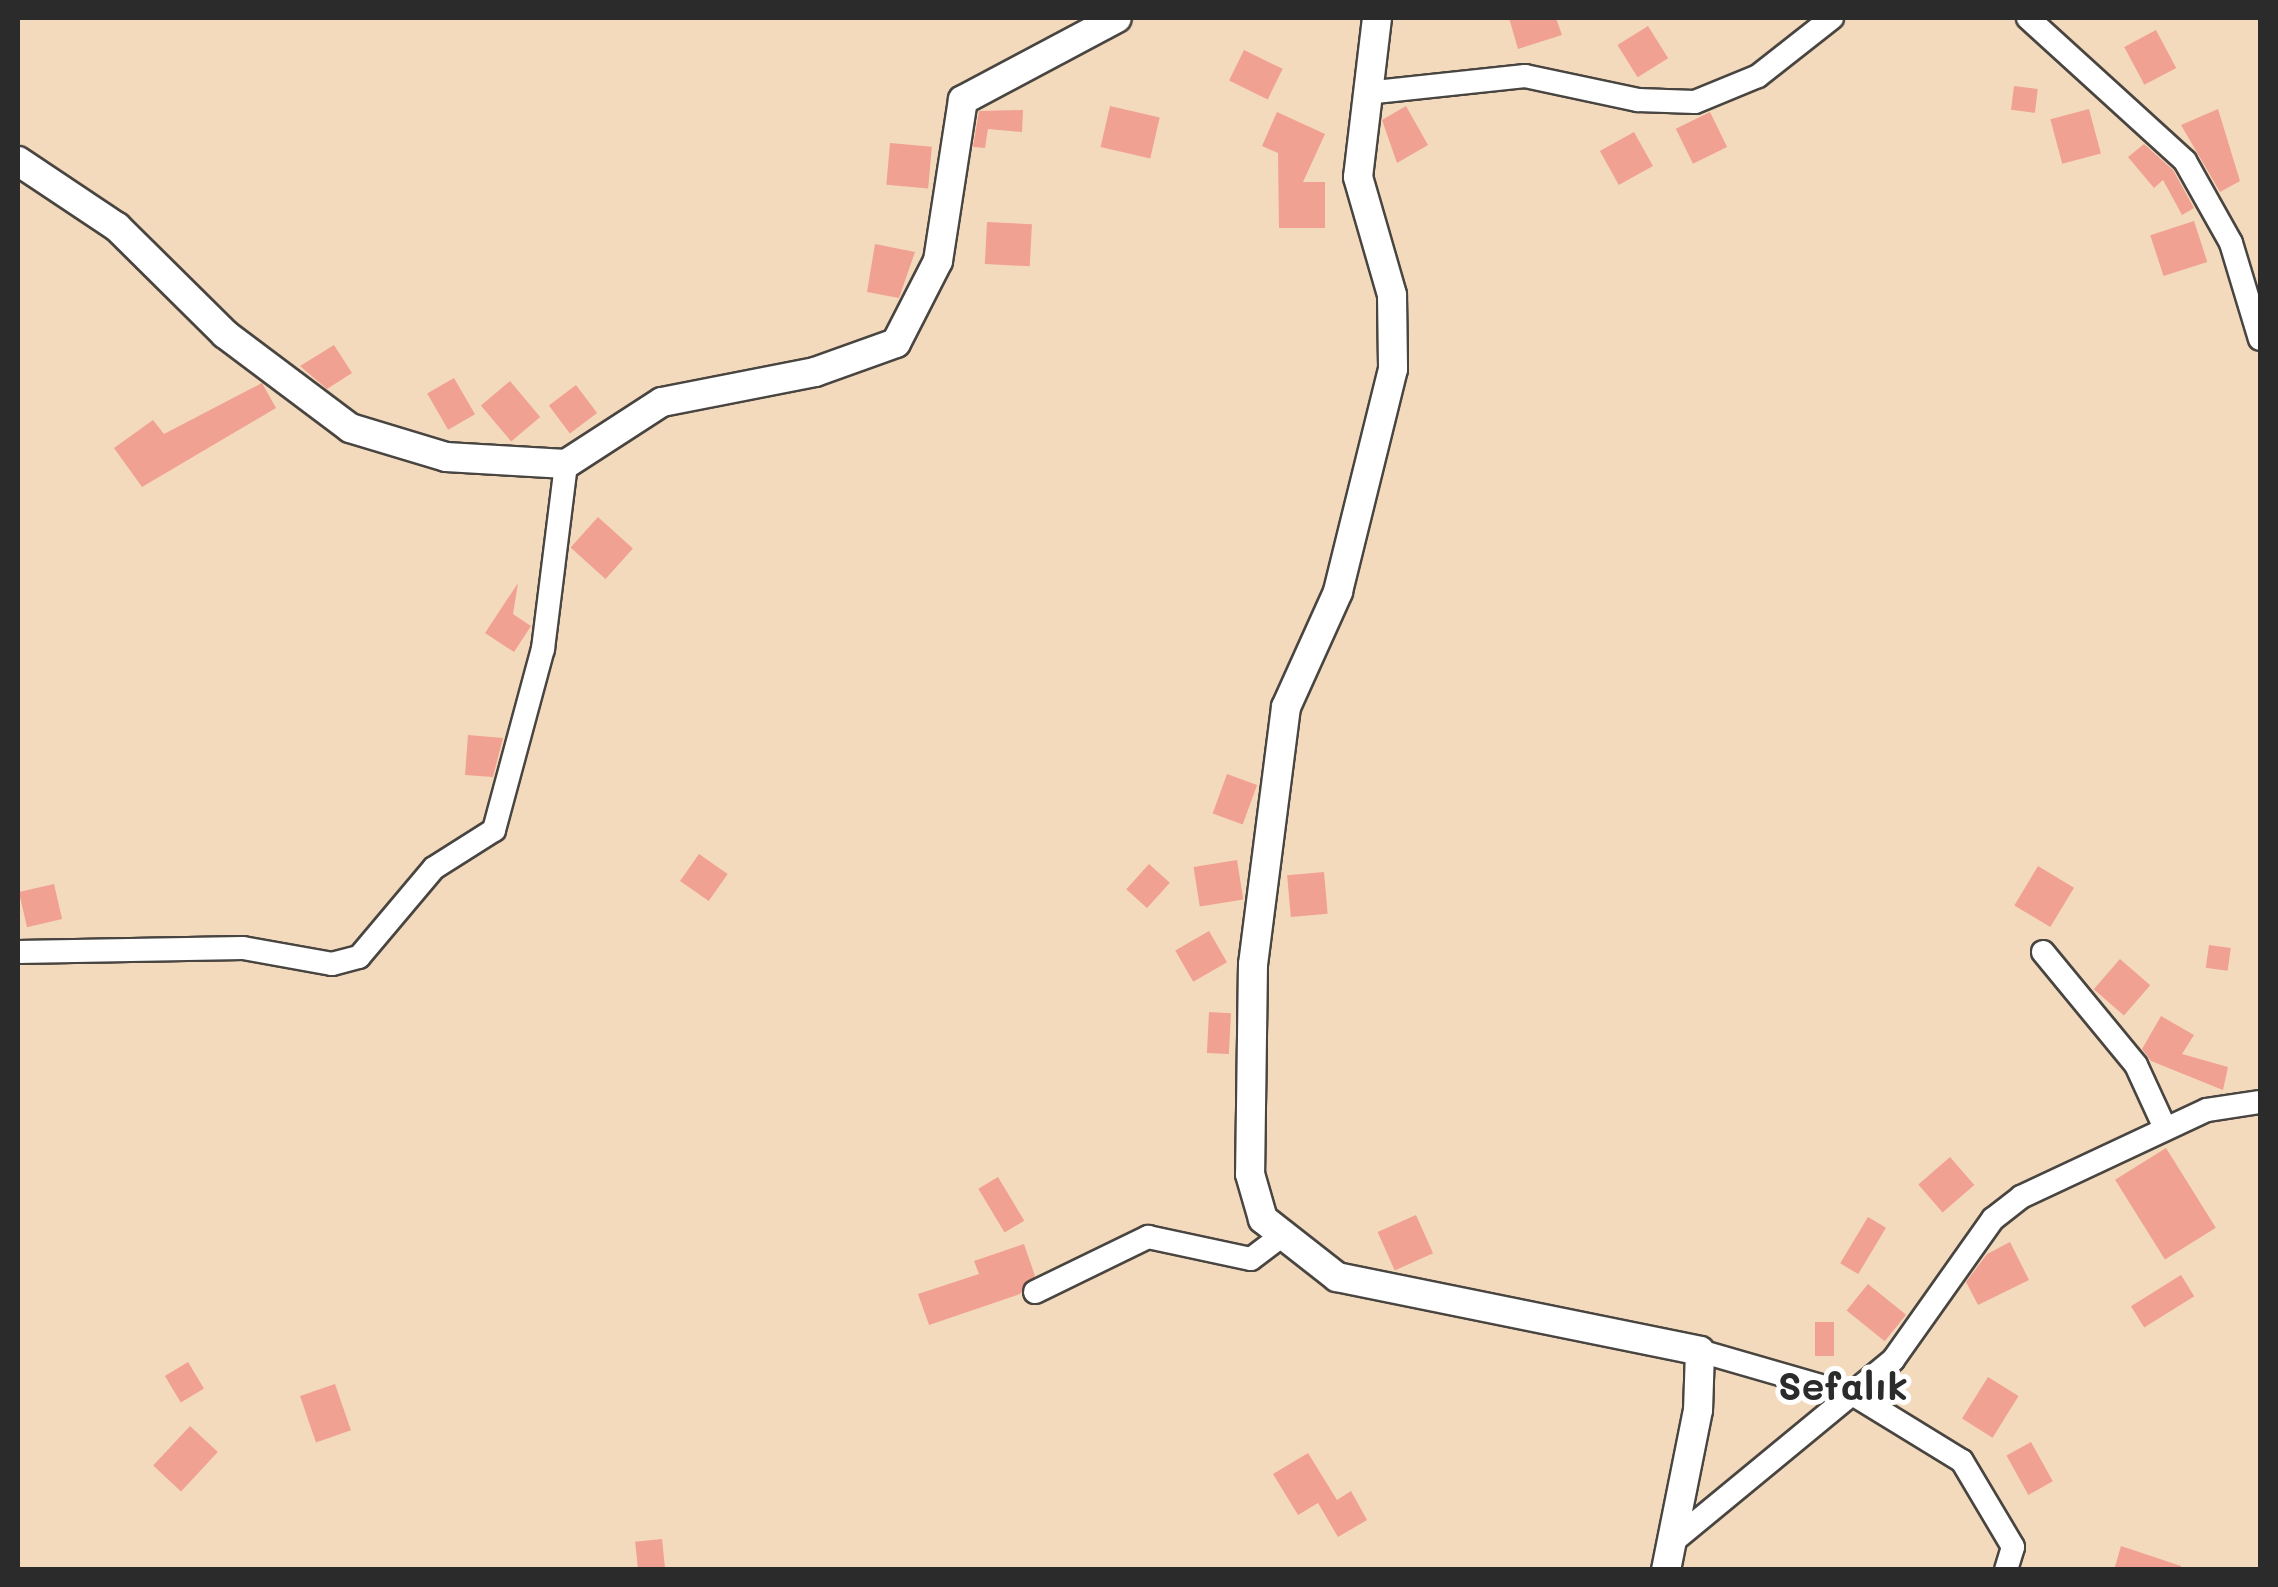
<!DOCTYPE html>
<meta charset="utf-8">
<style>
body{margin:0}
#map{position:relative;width:2278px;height:1587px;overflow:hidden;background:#f4dabd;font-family:Mali,sans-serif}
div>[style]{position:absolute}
.building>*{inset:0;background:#f0a192;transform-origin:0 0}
.roads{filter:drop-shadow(2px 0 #494541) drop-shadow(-2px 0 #494541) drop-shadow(0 2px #494541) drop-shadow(0 -2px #494541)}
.minor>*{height:22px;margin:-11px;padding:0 11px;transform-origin:11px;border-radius:11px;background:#fff}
.tertiary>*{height:28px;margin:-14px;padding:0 14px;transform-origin:14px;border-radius:14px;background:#fff}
span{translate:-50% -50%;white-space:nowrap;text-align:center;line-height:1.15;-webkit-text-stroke:10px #fff;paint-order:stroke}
.quarter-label{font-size:38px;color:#2b2b2b;font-weight:700}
.frame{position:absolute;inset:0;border:20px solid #2b2b2b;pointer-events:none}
</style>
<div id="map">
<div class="building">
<div style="clip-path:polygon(1509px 18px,1556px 18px,1562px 35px,1518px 49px)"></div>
<div style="left:1648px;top:26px;width:38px;height:36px;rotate:58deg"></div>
<div style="left:2156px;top:30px;width:43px;height:36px;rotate:62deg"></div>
<div style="left:1244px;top:50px;width:43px;height:34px;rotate:26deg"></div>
<div style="left:2014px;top:86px;width:24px;height:24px;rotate:7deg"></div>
<div style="left:1110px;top:106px;width:51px;height:42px;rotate:13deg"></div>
<div style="clip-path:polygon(1406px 106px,1428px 145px,1397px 163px,1382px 120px)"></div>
<div style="left:2089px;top:109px;width:46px;height:40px;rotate:75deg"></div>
<div style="clip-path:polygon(2218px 109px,2240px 181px,2220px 192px,2181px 125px)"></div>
<div style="clip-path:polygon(1023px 110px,1022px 132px,988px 129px,985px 148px,973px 147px,979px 111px)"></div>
<div style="clip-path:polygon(1277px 112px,1325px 134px,1303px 182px,1325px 182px,1325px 228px,1279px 228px,1278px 153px,1262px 146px)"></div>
<div style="left:1710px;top:112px;width:39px;height:38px;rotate:64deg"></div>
<div style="left:1634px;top:132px;width:39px;height:39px;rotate:61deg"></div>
<div style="left:890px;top:143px;width:42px;height:42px;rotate:5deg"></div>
<div style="clip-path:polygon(2144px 144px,2173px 170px,2194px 208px,2182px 215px,2163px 180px,2154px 188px,2128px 157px)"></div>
<div style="left:2194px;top:221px;width:43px;height:46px;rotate:72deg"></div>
<div style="left:987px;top:222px;width:45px;height:42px;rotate:3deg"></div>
<div style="clip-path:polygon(875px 244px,915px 252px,899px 298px,867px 292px)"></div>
<div style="clip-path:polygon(334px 345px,352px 373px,327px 389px,300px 366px)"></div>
<div style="left:454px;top:378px;width:42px;height:31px;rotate:60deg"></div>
<div style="left:510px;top:381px;width:47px;height:38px;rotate:50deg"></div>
<div style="clip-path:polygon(262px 383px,276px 408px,142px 487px,114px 448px,153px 420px,164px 434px)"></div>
<div style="left:576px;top:385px;width:35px;height:34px;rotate:53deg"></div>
<div style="left:598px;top:517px;width:47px;height:41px;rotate:42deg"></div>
<div style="clip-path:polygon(518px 583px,513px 614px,531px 626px,514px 652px,485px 633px)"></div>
<div style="clip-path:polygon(468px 735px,503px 738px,493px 777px,465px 775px)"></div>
<div style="left:1227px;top:774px;width:32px;height:42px;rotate:20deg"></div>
<div style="left:699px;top:854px;width:35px;height:33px;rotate:35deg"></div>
<div style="left:1237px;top:860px;width:40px;height:44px;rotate:81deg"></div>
<div style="left:1149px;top:864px;width:28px;height:34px;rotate:42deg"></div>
<div style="left:2038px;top:866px;width:42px;height:46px;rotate:31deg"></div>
<div style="left:1324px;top:872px;width:42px;height:37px;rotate:85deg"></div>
<div style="left:54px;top:884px;width:36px;height:36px;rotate:77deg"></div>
<div style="left:1209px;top:931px;width:36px;height:39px;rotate:60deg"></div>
<div style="left:2209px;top:945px;width:22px;height:23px;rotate:8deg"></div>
<div style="left:2120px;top:959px;width:40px;height:40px;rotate:41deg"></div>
<div style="left:1209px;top:1012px;width:22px;height:41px;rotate:3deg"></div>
<div style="clip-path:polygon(2161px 1016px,2194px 1035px,2182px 1054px,2228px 1067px,2223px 1090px,2151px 1061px,2142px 1049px)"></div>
<div style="left:2166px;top:1148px;width:94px;height:60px;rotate:58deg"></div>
<div style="left:1950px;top:1157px;width:37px;height:42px;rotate:49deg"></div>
<div style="left:998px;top:1177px;width:51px;height:23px;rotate:59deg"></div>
<div style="left:1416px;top:1215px;width:42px;height:42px;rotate:66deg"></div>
<div style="left:1868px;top:1217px;width:21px;height:54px;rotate:31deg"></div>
<div style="clip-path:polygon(2010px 1242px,2029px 1280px,1978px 1305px,1966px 1282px,1987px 1254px)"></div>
<div style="clip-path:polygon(1024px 1244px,1035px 1276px,1020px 1294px,929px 1325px,918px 1294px,979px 1274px,974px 1261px)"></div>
<div style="left:2181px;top:1275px;width:25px;height:59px;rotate:58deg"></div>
<div style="left:1868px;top:1284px;width:49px;height:34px;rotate:39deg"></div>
<div style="left:1815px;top:1322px;width:19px;height:34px"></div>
<div style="left:188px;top:1362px;width:31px;height:27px;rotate:59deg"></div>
<div style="left:1988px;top:1377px;width:36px;height:49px;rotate:32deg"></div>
<div style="left:335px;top:1384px;width:49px;height:37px;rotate:71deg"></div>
<div style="left:190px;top:1426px;width:38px;height:54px;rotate:43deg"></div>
<div style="left:2031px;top:1442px;width:45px;height:28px;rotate:61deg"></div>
<div style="clip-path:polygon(1308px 1453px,1337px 1500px,1351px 1491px,1367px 1520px,1338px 1537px,1318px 1503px,1298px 1515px,1273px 1474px)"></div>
<div style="left:662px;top:1539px;width:31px;height:27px;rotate:84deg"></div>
<div style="clip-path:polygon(2121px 1546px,2181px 1566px,2181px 1570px,2114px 1570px)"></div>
</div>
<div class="roads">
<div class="minor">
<div style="left:2028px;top:18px;width:212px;rotate:42.3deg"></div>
<div style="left:2185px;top:161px;width:94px;rotate:60.7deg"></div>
<div style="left:2231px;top:243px;width:100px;rotate:73.2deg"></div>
<div style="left:1366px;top:93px;width:160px;rotate:-6.1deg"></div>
<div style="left:1525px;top:76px;width:116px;rotate:12deg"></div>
<div style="left:1638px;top:100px;width:57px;rotate:2deg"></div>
<div style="left:1695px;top:102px;width:68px;rotate:-22.4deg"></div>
<div style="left:1758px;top:76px;width:94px;rotate:-38.1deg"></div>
<div style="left:18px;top:952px;width:225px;rotate:-1deg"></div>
<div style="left:243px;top:948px;width:90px;rotate:10.2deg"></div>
<div style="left:332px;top:964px;width:28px;rotate:-15deg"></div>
<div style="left:359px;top:957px;width:116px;rotate:-49.9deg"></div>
<div style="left:434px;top:868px;width:71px;rotate:-32.3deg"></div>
<div style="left:494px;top:830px;width:188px;rotate:-74.9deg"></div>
<div style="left:543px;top:649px;width:186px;rotate:-82.9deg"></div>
<div style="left:2043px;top:952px;width:146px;rotate:50.5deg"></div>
<div style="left:2136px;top:1065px;width:69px;rotate:65.3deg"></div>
<div style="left:1035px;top:1292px;width:126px;rotate:-26deg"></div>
<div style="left:1148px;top:1237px;width:105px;rotate:12.1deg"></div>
<div style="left:1251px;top:1259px;width:36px;rotate:-37deg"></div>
<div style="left:1700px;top:1351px;width:162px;rotate:16.1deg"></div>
<div style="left:1856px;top:1396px;width:124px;rotate:31.5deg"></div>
<div style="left:1962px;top:1461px;width:100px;rotate:59.3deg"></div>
<div style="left:2013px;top:1547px;width:24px;rotate:107deg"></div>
<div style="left:1671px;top:1543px;width:288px;rotate:-39.5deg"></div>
<div style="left:1893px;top:1360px;width:173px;rotate:-54.7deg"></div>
<div style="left:1993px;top:1219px;width:36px;rotate:-38deg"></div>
<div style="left:2021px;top:1197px;width:205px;rotate:-25.1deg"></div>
<div style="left:2207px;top:1110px;width:54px;rotate:-8.6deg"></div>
</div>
<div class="tertiary">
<div style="left:1377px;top:18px;width:160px;rotate:96.8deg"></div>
<div style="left:1358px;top:177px;width:123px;rotate:73.9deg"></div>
<div style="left:1392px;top:295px;width:74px;rotate:89.2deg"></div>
<div style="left:1393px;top:369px;width:230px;rotate:103.9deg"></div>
<div style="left:1338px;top:592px;width:126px;rotate:114.3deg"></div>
<div style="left:1286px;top:707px;width:259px;rotate:97.3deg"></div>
<div style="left:1253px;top:964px;width:210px;rotate:90.8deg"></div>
<div style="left:1250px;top:1174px;width:47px;rotate:73.9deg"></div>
<div style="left:1263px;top:1219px;width:94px;rotate:38.1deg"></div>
<div style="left:1337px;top:1277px;width:370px;rotate:11.5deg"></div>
<div style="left:1700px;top:1351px;width:59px;rotate:91.9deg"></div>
<div style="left:1698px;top:1410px;width:163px;rotate:101.3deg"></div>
<div style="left:18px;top:161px;width:119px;rotate:33.7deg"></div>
<div style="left:117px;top:227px;width:152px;rotate:44.7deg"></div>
<div style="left:225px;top:334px;width:156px;rotate:36.9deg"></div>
<div style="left:350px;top:428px;width:100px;rotate:16.8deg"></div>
<div style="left:446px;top:457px;width:120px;rotate:3.3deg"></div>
<div style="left:566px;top:464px;width:114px;rotate:-32.9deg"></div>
<div style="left:662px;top:402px;width:156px;rotate:-11.1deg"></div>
<div style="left:815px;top:372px;width:86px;rotate:-19.7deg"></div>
<div style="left:896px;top:343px;width:92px;rotate:-62.9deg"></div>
<div style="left:938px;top:261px;width:163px;rotate:-81.2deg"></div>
<div style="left:963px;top:100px;width:174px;rotate:-28deg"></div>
</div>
</div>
<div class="quarter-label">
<span style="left:1843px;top:1386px">Sefalık</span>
</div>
<div class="frame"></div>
</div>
